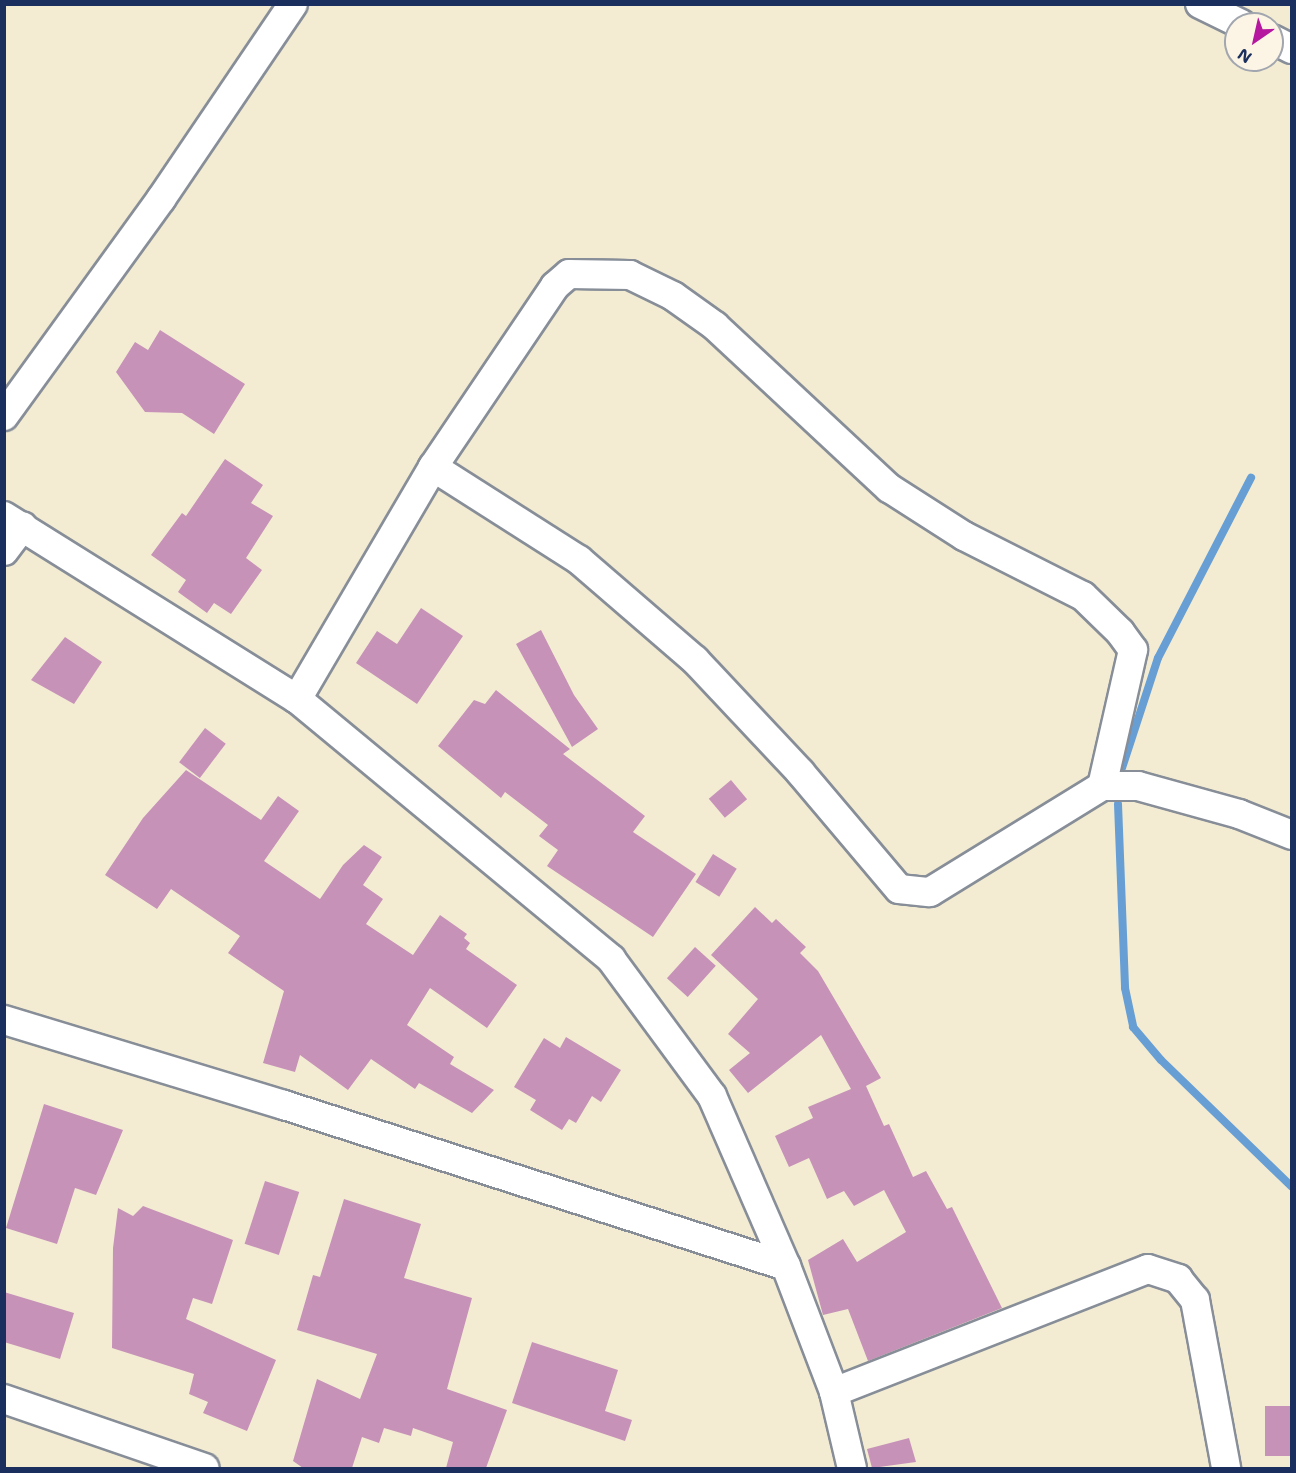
<!DOCTYPE html>
<style>
body{margin:0}
#map{position:relative;width:1296px;height:1473px;overflow:hidden;background:#f3ecd3;font-family:"Shantell Sans",sans-serif}
div>[style]{position:absolute}
.stream>*{height:8px;margin:-4px;padding:0 4px;transform-origin:4px;border-radius:4px;background:#679fd5}
.building>*{inset:0;background:#c792b8;transform-origin:0 0}
.roads{filter:drop-shadow(2px 0 #878e98) drop-shadow(-2px 0 #878e98) drop-shadow(0 2px #878e98) drop-shadow(0 -2px #878e98)}
.minor>*{height:28px;margin:-14px;padding:0 14px;transform-origin:14px;border-radius:14px;background:#fff}
span{translate:-50% -50%;white-space:nowrap;text-align:center;line-height:1.15;-webkit-text-stroke:6px #fcf5e5;paint-order:stroke}
.frame{position:absolute;inset:0;border:6px solid #1b2f5e;pointer-events:none}
.north{position:absolute;left:1224px;top:12px;width:60px;height:60px;box-sizing:border-box;background:#fcf5e5;border:2px solid #a2a6af;border-radius:50%;rotate:214deg;font-size:16px;font-weight:700;line-height:24px;text-align:center;color:#1b2f5e}
.north::after{content:'';display:block;margin:auto;width:21px;height:27px;background:#b5179e;clip-path:polygon(50% 0,100% 100%,50% 72%,0 100%)}
</style>
<div id="map">
<div class="stream">
<div style="left:1122px;top:768px;width:116px;rotate:-71.9deg"></div>
<div style="left:1158px;top:658px;width:203px;rotate:-62.7deg"></div>
<div style="left:1118px;top:804px;width:184px;rotate:87.8deg"></div>
<div style="left:1125px;top:988px;width:40px;rotate:78deg"></div>
<div style="left:1133px;top:1027px;width:43px;rotate:49.7deg"></div>
<div style="left:1161px;top:1060px;width:182px;rotate:44.1deg"></div>
</div>
<div class="building">
<div style="clip-path:polygon(160px 330px,245px 384px,214px 434px,182px 413px,145px 412px,116px 372px,135px 342px,148px 350px)"></div>
<div style="clip-path:polygon(225px 459px,263px 485px,251px 503px,273px 516px,246px 558px,262px 570px,231px 614px,214px 603px,207px 613px,178px 592px,186px 580px,151px 555px,182px 513px,186px 516px)"></div>
<div style="clip-path:polygon(421px 608px,463px 636px,417px 704px,356px 663px,377px 631px,397px 644px)"></div>
<div style="clip-path:polygon(541px 630px,574px 695px,598px 729px,572px 747px,516px 644px)"></div>
<div style="clip-path:polygon(65px 637px,102px 662px,74px 704px,31px 680px)"></div>
<div style="clip-path:polygon(496px 690px,570px 749px,563px 754px,645px 816px,633px 832px,696px 874px,653px 937px,547px 866px,558px 850px,539px 836px,548px 825px,505px 792px,501px 798px,438px 746px,474px 700px,485px 704px)"></div>
<div style="left:205px;top:728px;width:26px;height:43px;rotate:37deg"></div>
<div style="clip-path:polygon(186px 770px,261px 820px,278px 796px,299px 811px,264px 861px,320px 899px,343px 865px,364px 845px,382px 857px,363px 885px,383px 899px,366px 924px,413px 955px,440px 915px,467px 934px,464px 938px,470px 943px,466px 949px,517px 985px,487px 1028px,430px 988px,407px 1025px,454px 1057px,450px 1064px,494px 1090px,472px 1113px,419px 1083px,415px 1089px,371px 1059px,348px 1090px,300px 1055px,295px 1072px,263px 1063px,284px 991px,228px 953px,240px 936px,171px 889px,157px 909px,105px 875px,143px 818px)"></div>
<div style="left:731px;top:780px;width:25px;height:29px;rotate:50deg"></div>
<div style="left:713px;top:854px;width:28px;height:33px;rotate:32deg"></div>
<div style="clip-path:polygon(755px 907px,772px 923px,776px 919px,806px 947px,800px 953px,818px 971px,881px 1078px,866px 1086px,884px 1126px,889px 1124px,913px 1177px,926px 1171px,947px 1209px,952px 1207px,1002px 1308px,868px 1361px,848px 1309px,823px 1315px,808px 1260px,843px 1239px,857px 1262px,906px 1232px,884px 1190px,854px 1206px,844px 1191px,827px 1199px,809px 1158px,789px 1167px,775px 1136px,813px 1118px,808px 1107px,851px 1089px,821px 1035px,748px 1093px,729px 1070px,750px 1053px,728px 1034px,758px 999px,711px 955px)"></div>
<div style="left:695px;top:947px;width:28px;height:42px;rotate:42deg"></div>
<div style="clip-path:polygon(566px 1037px,621px 1070px,601px 1102px,592px 1096px,576px 1123px,569px 1119px,562px 1130px,530px 1110px,536px 1100px,514px 1087px,544px 1038px,560px 1048px)"></div>
<div style="clip-path:polygon(44px 1104px,123px 1130px,96px 1195px,75px 1188px,57px 1244px,6px 1228px)"></div>
<div style="left:265px;top:1181px;width:36px;height:66px;rotate:18deg"></div>
<div style="clip-path:polygon(344px 1199px,421px 1224px,404px 1278px,472px 1298px,447px 1389px,507px 1410px,486px 1468px,446px 1468px,453px 1442px,413px 1428px,411px 1436px,384px 1428px,379px 1443px,362px 1437px,352px 1468px,303px 1468px,293px 1461px,317px 1379px,360px 1399px,377px 1354px,297px 1330px,313px 1275px,320px 1277px)"></div>
<div style="clip-path:polygon(143px 1206px,233px 1240px,212px 1304px,193px 1298px,186px 1319px,276px 1360px,247px 1431px,203px 1413px,208px 1402px,189px 1394px,194px 1374px,112px 1348px,113px 1248px,118px 1208px,133px 1216px)"></div>
<div style="clip-path:polygon(4px 1292px,74px 1313px,60px 1359px,4px 1342px)"></div>
<div style="clip-path:polygon(532px 1342px,618px 1370px,605px 1411px,632px 1420px,625px 1441px,512px 1403px)"></div>
<div style="left:1292px;top:1406px;width:50px;height:27px;rotate:90deg"></div>
<div style="clip-path:polygon(909px 1438px,916px 1462px,872px 1468px,867px 1449px)"></div>
</div>
<div class="roads">
<div class="minor">
<div style="left:1200px;top:4px;width:46px;rotate:26deg"></div>
<div style="left:1272px;top:39px;width:22px;rotate:27deg"></div>
<div style="left:4px;top:416px;width:268px;rotate:-54.1deg"></div>
<div style="left:161px;top:199px;width:235px;rotate:-55.9deg"></div>
<div style="left:433px;top:467px;width:173px;rotate:32.5deg"></div>
<div style="left:579px;top:560px;width:153px;rotate:40.8deg"></div>
<div style="left:695px;top:660px;width:154px;rotate:46.8deg"></div>
<div style="left:800px;top:772px;width:153px;rotate:49.8deg"></div>
<div style="left:899px;top:889px;width:31px;rotate:6deg"></div>
<div style="left:930px;top:892px;width:202px;rotate:-31.6deg"></div>
<div style="left:1102px;top:786px;width:36px"></div>
<div style="left:1138px;top:786px;width:105px;rotate:15.5deg"></div>
<div style="left:1239px;top:814px;width:57px;rotate:21.6deg"></div>
<div style="left:4px;top:516px;width:345px;rotate:32deg"></div>
<div style="left:297px;top:699px;width:408px;rotate:39.6deg"></div>
<div style="left:611px;top:959px;width:170px;rotate:53.6deg"></div>
<div style="left:712px;top:1096px;width:185px;rotate:66.5deg"></div>
<div style="left:786px;top:1266px;width:135px;rotate:69.1deg"></div>
<div style="left:834px;top:1392px;width:78px;rotate:76.7deg"></div>
<div style="left:4px;top:551px;width:31px;rotate:-53deg"></div>
<div style="left:297px;top:699px;width:269px;rotate:-59.6deg"></div>
<div style="left:433px;top:467px;width:218px;rotate:-56deg"></div>
<div style="left:555px;top:286px;width:18px;rotate:-41deg"></div>
<div style="left:569px;top:274px;width:61px;rotate:0.9deg"></div>
<div style="left:630px;top:275px;width:48px;rotate:26deg"></div>
<div style="left:673px;top:296px;width:52px;rotate:35.5deg"></div>
<div style="left:715px;top:326px;width:238px;rotate:43deg"></div>
<div style="left:889px;top:488px;width:89px;rotate:32.6deg"></div>
<div style="left:964px;top:536px;width:133px;rotate:26.8deg"></div>
<div style="left:1083px;top:596px;width:52px;rotate:44.2deg"></div>
<div style="left:1120px;top:632px;width:22px;rotate:54deg"></div>
<div style="left:1133px;top:650px;width:139px;rotate:102.8deg"></div>
<div style="left:4px;top:1020px;width:293px;rotate:16.9deg"></div>
<div style="left:284px;top:1105px;width:527px;rotate:17.78deg"></div>
<div style="left:834px;top:1392px;width:337px;rotate:-21.4deg"></div>
<div style="left:1148px;top:1269px;width:32px;rotate:18deg"></div>
<div style="left:1178px;top:1279px;width:27px;rotate:51deg"></div>
<div style="left:1195px;top:1300px;width:171px;rotate:79.5deg"></div>
<div style="left:4px;top:1399px;width:212px;rotate:19deg"></div>
</div>
</div>
<div class="frame"></div>
<div class="north">N</div>
</div>
